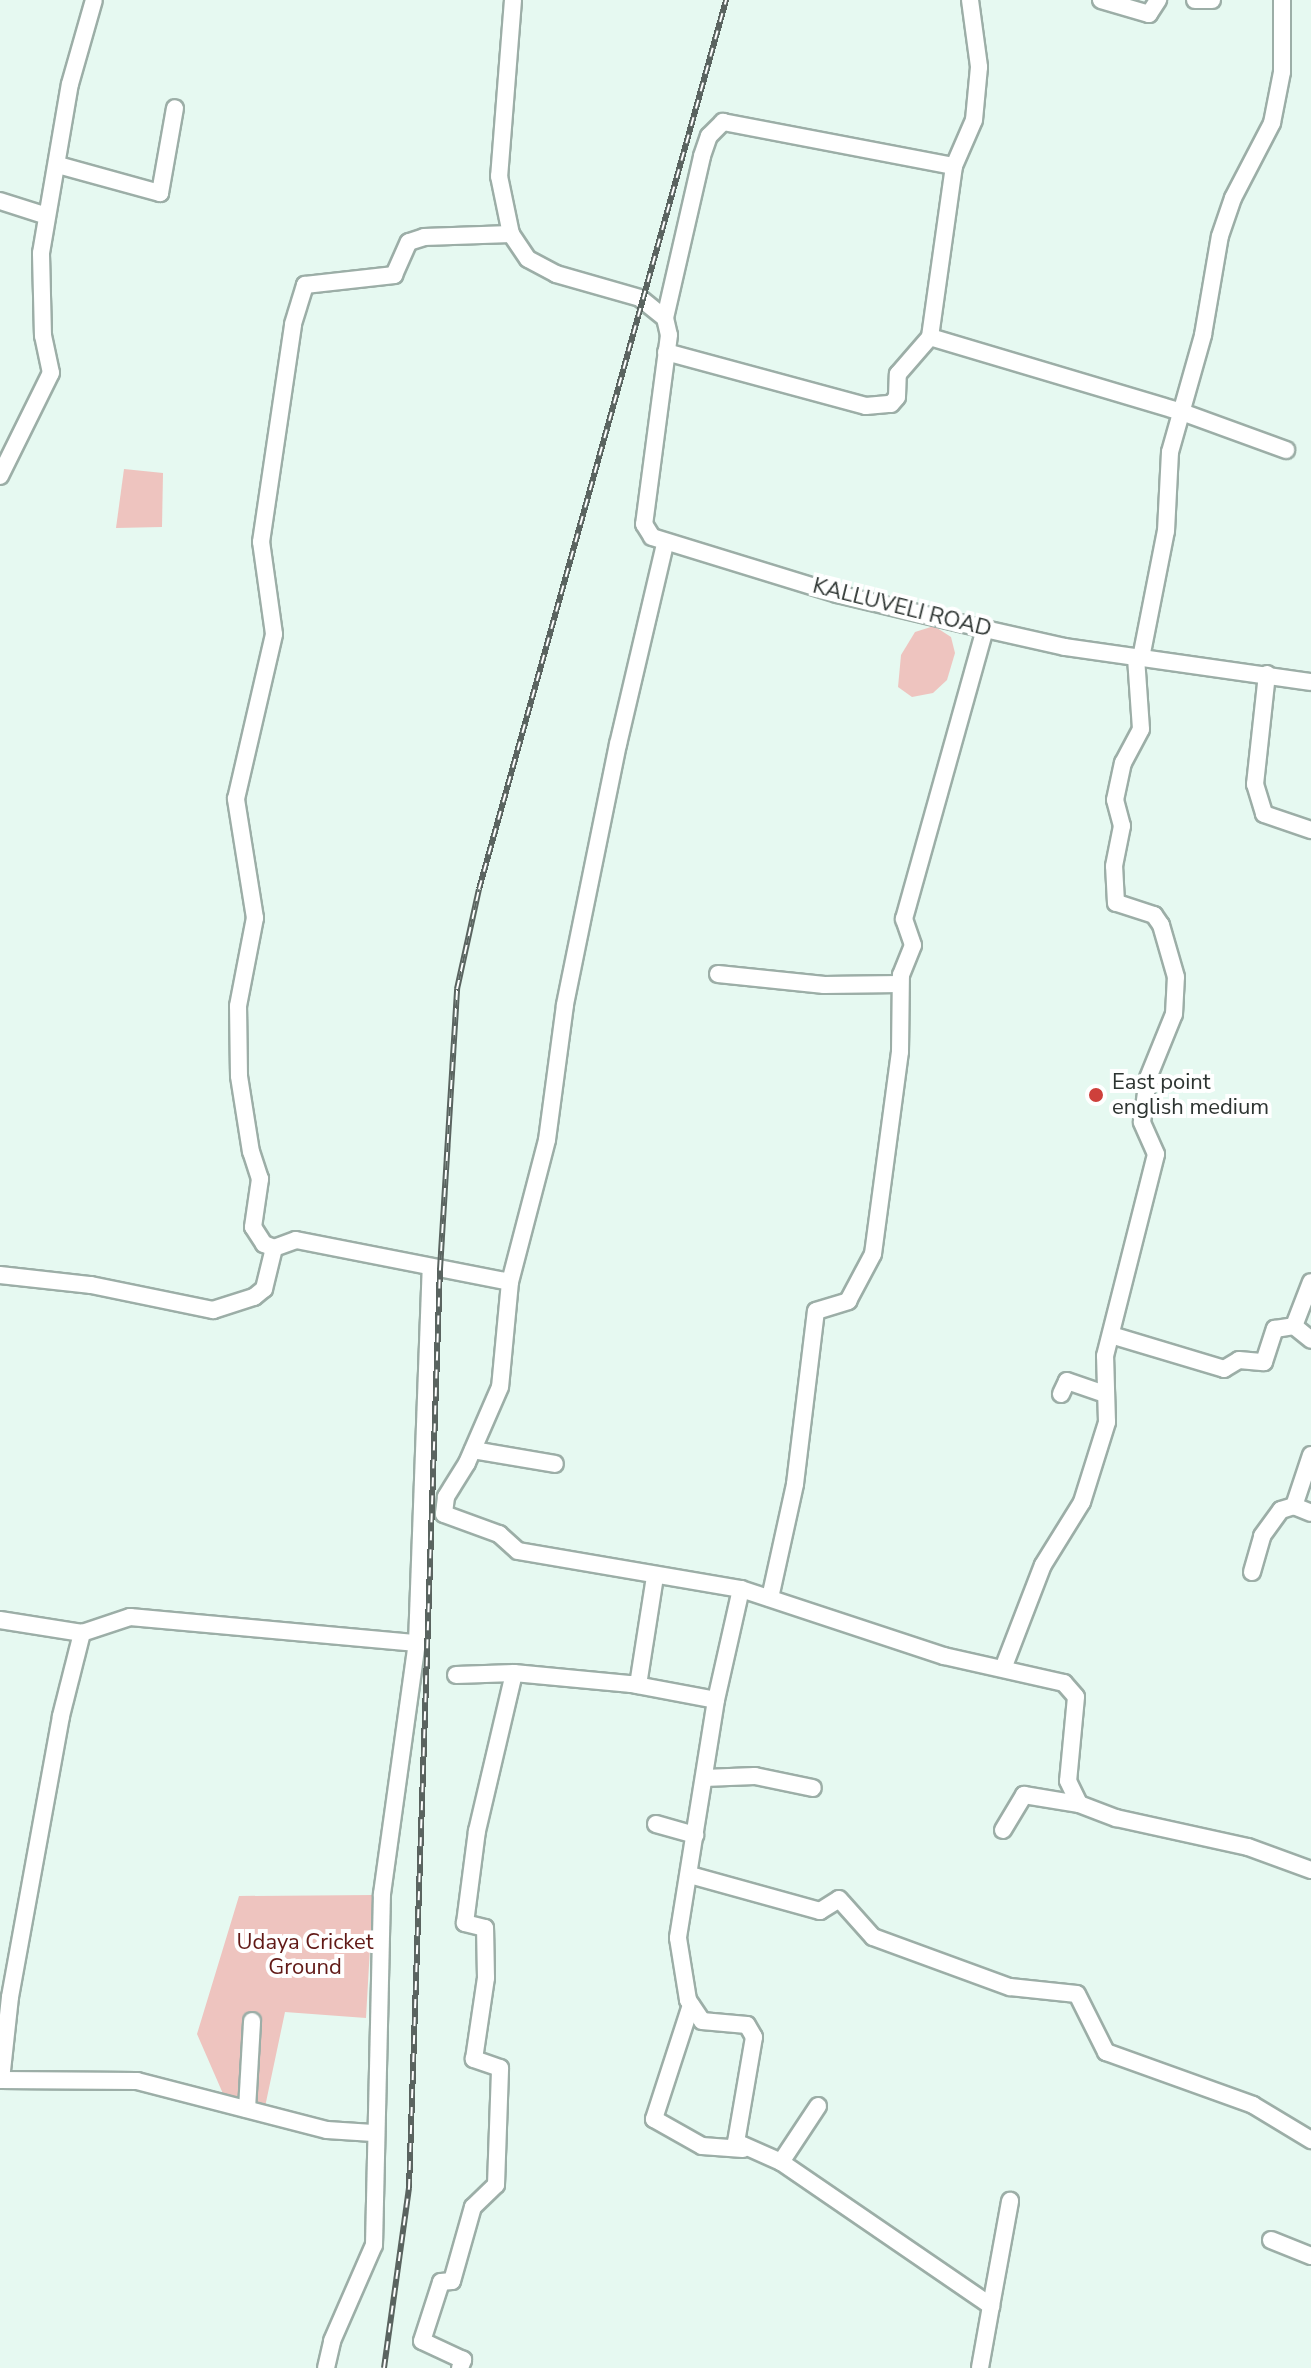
<!DOCTYPE html>
<style>
body{margin:0}
#map{position:relative;width:1311px;height:2368px;overflow:hidden;background:#e6f9f1;font-family:"Nunito Sans",sans-serif}
div>[style]{position:absolute}
.green>*{inset:0;background:#eec4bf}
.roads{filter:drop-shadow(2px 0 #9caea7) drop-shadow(-2px 0 #9caea7) drop-shadow(0 2px #9caea7) drop-shadow(0 -2px #9caea7)}
.minor>*{height:16px;margin:-8px;padding:0 8px;transform-origin:8px;border-radius:8px;background:#fff}
.rail>*{height:6px;margin-top:-3px;transform-origin:0;background:repeating-linear-gradient(90deg,#fff 0 9px,#5a6460 0 18px);box-sizing:border-box;border-block:2px solid #5a6460}
.dots>*{width:22px;height:22px;translate:-50% -50%;box-sizing:border-box;border:4px solid #fff;border-radius:50%}
span{translate:-50% -50%;white-space:nowrap;text-align:center;line-height:1.15;-webkit-text-stroke:8px #fff;paint-order:stroke}
.street-label{font-size:22px;color:#2d3431}
.poi-label{font-size:22px;color:#2d3431}
.left{translate:0 -50%;text-align:left}
.park-label{font-size:22px;color:#611916}
</style>
<div id="map">
<div class="green">
<div style="clip-path:polygon(124px 469px,163px 473px,162px 527px,116px 528px)"></div>
<div style="clip-path:polygon(934px 626px,951px 637px,955px 653px,947px 680px,933px 693px,912px 697px,898px 687px,901px 655px,915px 632px)"></div>
<div style="clip-path:polygon(373px 1895px,366px 2018px,285px 2012px,265px 2107px,224px 2096px,197px 2034px,239px 1896px)"></div>
</div>
<div class="roads">
<div class="minor">
<div style="left:513px;top:0;width:177px;rotate:94.5deg"></div>
<div style="left:499px;top:176px;width:59px;rotate:78.3deg"></div>
<div style="left:511px;top:234px;width:30px;rotate:56deg"></div>
<div style="left:528px;top:259px;width:32px;rotate:28deg"></div>
<div style="left:556px;top:274px;width:87px;rotate:15.9deg"></div>
<div style="left:640px;top:298px;width:32px;rotate:39deg"></div>
<div style="left:665px;top:318px;width:17px;rotate:77deg"></div>
<div style="left:669px;top:335px;width:191px;rotate:97.5deg"></div>
<div style="left:644px;top:524px;width:15px;rotate:58deg"></div>
<div style="left:652px;top:537px;width:194px;rotate:17.1deg"></div>
<div style="left:837px;top:594px;width:152px;rotate:13.3deg"></div>
<div style="left:985px;top:629px;width:82px;rotate:12.7deg"></div>
<div style="left:1065px;top:647px;width:248px;rotate:8.1deg"></div>
<div style="left:970px;top:0;width:68px;rotate:82.3deg"></div>
<div style="left:979px;top:67px;width:53px;rotate:95.4deg"></div>
<div style="left:974px;top:120px;width:50px;rotate:113.5deg"></div>
<div style="left:954px;top:166px;width:173px;rotate:98deg"></div>
<div style="left:930px;top:337px;width:260px;rotate:16.6deg"></div>
<div style="left:1179px;top:411px;width:114px;rotate:20deg"></div>
<div style="left:1101px;top:0;width:50px;rotate:16.3deg"></div>
<div style="left:1149px;top:14px;width:17px;rotate:-57deg"></div>
<div style="left:1195px;top:0;width:17px"></div>
<div style="left:58px;top:165px;width:106px;rotate:15.4deg"></div>
<div style="left:160px;top:193px;width:86px;rotate:-80deg"></div>
<div style="left:0;top:201px;width:49px;rotate:17.7deg"></div>
<div style="left:665px;top:318px;width:166px;rotate:-77.1deg"></div>
<div style="left:702px;top:156px;width:21px;rotate:-71deg"></div>
<div style="left:709px;top:136px;width:20px;rotate:-45deg"></div>
<div style="left:723px;top:122px;width:235px;rotate:10.8deg"></div>
<div style="left:666px;top:352px;width:207px;rotate:15.1deg"></div>
<div style="left:866px;top:406px;width:25px;rotate:-5deg"></div>
<div style="left:891px;top:404px;width:9px;rotate:-49deg"></div>
<div style="left:897px;top:397px;width:23px;rotate:-88deg"></div>
<div style="left:898px;top:374px;width:49px;rotate:-49.1deg"></div>
<div style="left:0;top:476px;width:115px;rotate:-63.7deg"></div>
<div style="left:51px;top:373px;width:38px;rotate:-102deg"></div>
<div style="left:43px;top:336px;width:83px;rotate:-91.4deg"></div>
<div style="left:41px;top:253px;width:171px;rotate:-80.3deg"></div>
<div style="left:70px;top:84px;width:87px;rotate:-74.1deg"></div>
<div style="left:665px;top:544px;width:205px;rotate:103.2deg"></div>
<div style="left:618px;top:744px;width:266px;rotate:101.5deg"></div>
<div style="left:565px;top:1005px;width:136px;rotate:97.6deg"></div>
<div style="left:547px;top:1140px;width:147px;rotate:104.6deg"></div>
<div style="left:510px;top:1282px;width:105px;rotate:95.4deg"></div>
<div style="left:500px;top:1387px;width:83px;rotate:113.5deg"></div>
<div style="left:467px;top:1463px;width:40px;rotate:122deg"></div>
<div style="left:446px;top:1497px;width:17px;rotate:97deg"></div>
<div style="left:444px;top:1514px;width:59px;rotate:20deg"></div>
<div style="left:499px;top:1534px;width:25px;rotate:42deg"></div>
<div style="left:518px;top:1551px;width:226px;rotate:9.7deg"></div>
<div style="left:741px;top:1589px;width:214px;rotate:18.3deg"></div>
<div style="left:944px;top:1656px;width:123px;rotate:12.7deg"></div>
<div style="left:1064px;top:1683px;width:18px;rotate:49deg"></div>
<div style="left:1076px;top:1697px;width:84px;rotate:95.4deg"></div>
<div style="left:1068px;top:1781px;width:25px;rotate:64deg"></div>
<div style="left:1079px;top:1804px;width:40px;rotate:21deg"></div>
<div style="left:1116px;top:1818px;width:135px;rotate:12.4deg"></div>
<div style="left:1248px;top:1847px;width:67px;rotate:20.1deg"></div>
<div style="left:1141px;top:658px;width:129px;rotate:-78.9deg"></div>
<div style="left:1166px;top:531px;width:79px;rotate:-87.1deg"></div>
<div style="left:1170px;top:452px;width:122px;rotate:-74.2deg"></div>
<div style="left:1203px;top:335px;width:100px;rotate:-80.3deg"></div>
<div style="left:1220px;top:236px;width:40px;rotate:-71.1deg"></div>
<div style="left:1233px;top:198px;width:85px;rotate:-62.5deg"></div>
<div style="left:1272px;top:123px;width:52px;rotate:-78.9deg"></div>
<div style="left:1282px;top:72px;width:72px;rotate:-90deg"></div>
<div style="left:1267px;top:674px;width:111px;rotate:96.2deg"></div>
<div style="left:1255px;top:784px;width:31px;rotate:73deg"></div>
<div style="left:1264px;top:814px;width:50px;rotate:18.8deg"></div>
<div style="left:718px;top:974px;width:107px;rotate:5.9deg"></div>
<div style="left:824px;top:985px;width:76px;rotate:-0.8deg"></div>
<div style="left:274px;top:1248px;width:11px;rotate:-158deg"></div>
<div style="left:264px;top:1244px;width:20px;rotate:-123deg"></div>
<div style="left:253px;top:1227px;width:49px;rotate:-81.7deg"></div>
<div style="left:260px;top:1179px;width:28px;rotate:-108deg"></div>
<div style="left:251px;top:1152px;width:77px;rotate:-99deg"></div>
<div style="left:239px;top:1076px;width:70px;rotate:-90.8deg"></div>
<div style="left:238px;top:1006px;width:90px;rotate:-79.1deg"></div>
<div style="left:255px;top:918px;width:121px;rotate:-99.1deg"></div>
<div style="left:236px;top:799px;width:169px;rotate:-77deg"></div>
<div style="left:274px;top:634px;width:93px;rotate:-98deg"></div>
<div style="left:261px;top:542px;width:220px;rotate:-81.6deg"></div>
<div style="left:293px;top:324px;width:41px;rotate:-72.9deg"></div>
<div style="left:305px;top:285px;width:90px;rotate:-6.4deg"></div>
<div style="left:394px;top:275px;width:36px;rotate:-66deg"></div>
<div style="left:409px;top:242px;width:16px;rotate:-18deg"></div>
<div style="left:424px;top:237px;width:87px;rotate:-2deg"></div>
<div style="left:0;top:1275px;width:92px;rotate:6.3deg"></div>
<div style="left:91px;top:1285px;width:125px;rotate:11.6deg"></div>
<div style="left:213px;top:1310px;width:43px;rotate:-17.6deg"></div>
<div style="left:254px;top:1297px;width:13px;rotate:-39deg"></div>
<div style="left:264px;top:1289px;width:42px;rotate:-76.3deg"></div>
<div style="left:274px;top:1248px;width:23px;rotate:-20deg"></div>
<div style="left:296px;top:1240px;width:218px;rotate:11.1deg"></div>
<div style="left:1294px;top:1326px;width:47px;rotate:-68.9deg"></div>
<div style="left:1294px;top:1326px;width:22px;rotate:39deg"></div>
<div style="left:1111px;top:1335px;width:118px;rotate:16.7deg"></div>
<div style="left:1224px;top:1369px;width:17px;rotate:-31deg"></div>
<div style="left:1239px;top:1360px;width:25px;rotate:5deg"></div>
<div style="left:1264px;top:1362px;width:35px;rotate:-72deg"></div>
<div style="left:1275px;top:1329px;width:19px;rotate:-9deg"></div>
<div style="left:1061px;top:1394px;width:14px;rotate:-65deg"></div>
<div style="left:1067px;top:1381px;width:40px;rotate:18.9deg"></div>
<div style="left:473px;top:1450px;width:83px;rotate:9.7deg"></div>
<div style="left:1311px;top:1455px;width:54px;rotate:108.4deg"></div>
<div style="left:1294px;top:1506px;width:18px;rotate:22deg"></div>
<div style="left:1252px;top:1572px;width:37px;rotate:-74deg"></div>
<div style="left:1262px;top:1536px;width:32px;rotate:-54deg"></div>
<div style="left:1281px;top:1510px;width:14px;rotate:-17deg"></div>
<div style="left:741px;top:1589px;width:114px;rotate:102.7deg"></div>
<div style="left:716px;top:1700px;width:241px;rotate:99.1deg"></div>
<div style="left:678px;top:1938px;width:63px;rotate:80.8deg"></div>
<div style="left:688px;top:2000px;width:25px;rotate:56deg"></div>
<div style="left:702px;top:2021px;width:45px;rotate:5.1deg"></div>
<div style="left:747px;top:2025px;width:14px;rotate:60deg"></div>
<div style="left:754px;top:2037px;width:107px;rotate:99.7deg"></div>
<div style="left:736px;top:2142px;width:49px;rotate:24deg"></div>
<div style="left:781px;top:2162px;width:255px;rotate:34.4deg"></div>
<div style="left:991px;top:2306px;width:63px;rotate:100.1deg"></div>
<div style="left:770px;top:1598px;width:117px;rotate:-77.6deg"></div>
<div style="left:795px;top:1484px;width:174px;rotate:-83.1deg"></div>
<div style="left:816px;top:1311px;width:34px;rotate:-17deg"></div>
<div style="left:848px;top:1301px;width:53px;rotate:-62deg"></div>
<div style="left:873px;top:1254px;width:204px;rotate:-82.4deg"></div>
<div style="left:900px;top:1052px;width:77px;rotate:-89.3deg"></div>
<div style="left:901px;top:975px;width:32px;rotate:-68deg"></div>
<div style="left:913px;top:945px;width:28px;rotate:-109deg"></div>
<div style="left:904px;top:919px;width:301px;rotate:-74.4deg"></div>
<div style="left:0;top:1620px;width:83px;rotate:9deg"></div>
<div style="left:82px;top:1633px;width:51px;rotate:-18.4deg"></div>
<div style="left:130px;top:1617px;width:288px;rotate:5.2deg"></div>
<div style="left:1004px;top:1666px;width:108px;rotate:-68.9deg"></div>
<div style="left:1043px;top:1565px;width:74px;rotate:-58.2deg"></div>
<div style="left:1082px;top:1502px;width:84px;rotate:-72.6deg"></div>
<div style="left:1107px;top:1422px;width:66px;rotate:-91.7deg"></div>
<div style="left:1105px;top:1356px;width:208px;rotate:-75.8deg"></div>
<div style="left:1156px;top:1154px;width:35px;rotate:-114deg"></div>
<div style="left:1142px;top:1122px;width:44px;rotate:-82.2deg"></div>
<div style="left:1148px;top:1078px;width:69px;rotate:-67.9deg"></div>
<div style="left:1174px;top:1014px;width:37px;rotate:-87deg"></div>
<div style="left:1176px;top:977px;width:54px;rotate:-106.1deg"></div>
<div style="left:1161px;top:925px;width:12px;rotate:-125deg"></div>
<div style="left:1154px;top:915px;width:40px;rotate:-162deg"></div>
<div style="left:1116px;top:903px;width:37px;rotate:-93deg"></div>
<div style="left:1114px;top:866px;width:41px;rotate:-78.7deg"></div>
<div style="left:1122px;top:826px;width:27px;rotate:-105deg"></div>
<div style="left:1115px;top:800px;width:38px;rotate:-78deg"></div>
<div style="left:1123px;top:763px;width:38px;rotate:-62deg"></div>
<div style="left:1141px;top:729px;width:72px;rotate:-94deg"></div>
<div style="left:456px;top:1675px;width:58px;rotate:-2deg"></div>
<div style="left:514px;top:1673px;width:118px;rotate:5.4deg"></div>
<div style="left:631px;top:1684px;width:86px;rotate:10.7deg"></div>
<div style="left:638px;top:1685px;width:109px;rotate:-81.1deg"></div>
<div style="left:704px;top:1778px;width:51px;rotate:-2.2deg"></div>
<div style="left:755px;top:1776px;width:59px;rotate:11.7deg"></div>
<div style="left:656px;top:1824px;width:41px;rotate:15.8deg"></div>
<div style="left:1003px;top:1830px;width:41px;rotate:-59deg"></div>
<div style="left:1024px;top:1795px;width:56px;rotate:9.3deg"></div>
<div style="left:690px;top:1875px;width:135px;rotate:15.5deg"></div>
<div style="left:820px;top:1911px;width:22px;rotate:-32deg"></div>
<div style="left:839px;top:1899px;width:51px;rotate:48.2deg"></div>
<div style="left:873px;top:1937px;width:146px;rotate:20.1deg"></div>
<div style="left:1010px;top:1987px;width:67px;rotate:6deg"></div>
<div style="left:1077px;top:1994px;width:65px;rotate:63.4deg"></div>
<div style="left:1106px;top:2052px;width:156px;rotate:19.8deg"></div>
<div style="left:1253px;top:2105px;width:68px;rotate:31.1deg"></div>
<div style="left:691px;top:2005px;width:120px;rotate:108deg"></div>
<div style="left:654px;top:2119px;width:55px;rotate:29.4deg"></div>
<div style="left:702px;top:2146px;width:41px;rotate:4.2deg"></div>
<div style="left:0;top:2080px;width:137px;rotate:0.4deg"></div>
<div style="left:137px;top:2081px;width:196px;rotate:14.5deg"></div>
<div style="left:327px;top:2130px;width:46px;rotate:3.7deg"></div>
<div style="left:1px;top:2080px;width:83px;rotate:-83.8deg"></div>
<div style="left:10px;top:1997px;width:286px;rotate:-79.7deg"></div>
<div style="left:61px;top:1716px;width:86px;rotate:-75.8deg"></div>
<div style="left:247px;top:2109px;width:88px;rotate:-86.7deg"></div>
<div style="left:781px;top:2162px;width:67px;rotate:-56.5deg"></div>
<div style="left:1271px;top:2240px;width:43px;rotate:21.8deg"></div>
<div style="left:991px;top:2306px;width:107px;rotate:-79.7deg"></div>
<div style="left:326px;top:2368px;width:28px;rotate:-77deg"></div>
<div style="left:332px;top:2341px;width:105px;rotate:-66.4deg"></div>
<div style="left:374px;top:2245px;width:351px;rotate:-88.7deg"></div>
<div style="left:382px;top:1894px;width:253px;rotate:-82.1deg"></div>
<div style="left:417px;top:1643px;width:375px;rotate:-87.9deg"></div>
<div style="left:460px;top:2368px;width:9px;rotate:-69deg"></div>
<div style="left:463px;top:2360px;width:45px;rotate:-155.1deg"></div>
<div style="left:422px;top:2341px;width:62px;rotate:-72.1deg"></div>
<div style="left:441px;top:2282px;width:11px;rotate:-5deg"></div>
<div style="left:452px;top:2281px;width:77px;rotate:-74.2deg"></div>
<div style="left:473px;top:2207px;width:32px;rotate:-44deg"></div>
<div style="left:496px;top:2185px;width:117px;rotate:-88deg"></div>
<div style="left:500px;top:2068px;width:28px;rotate:-161deg"></div>
<div style="left:474px;top:2059px;width:82px;rotate:-81.6deg"></div>
<div style="left:486px;top:1978px;width:50px;rotate:-91.1deg"></div>
<div style="left:485px;top:1928px;width:21px;rotate:-166deg"></div>
<div style="left:465px;top:1923px;width:93px;rotate:-82.6deg"></div>
<div style="left:477px;top:1831px;width:162px;rotate:-76.8deg"></div>
</div>
</div>
<div class="rail">
<div style="left:384px;top:2368px;width:182px;rotate:-82.1deg"></div>
<div style="left:409px;top:2188px;width:920px;rotate:-88.07deg"></div>
<div style="left:440px;top:1269px;width:281px;rotate:-86.5deg"></div>
<div style="left:457px;top:989px;width:102px;rotate:-77.6deg"></div>
<div style="left:479px;top:889px;width:923px;rotate:-74.47deg"></div>
</div>
<div class="dots">
<div style="left:1096px;top:1095px;background:#ce403b"></div>
</div>
<div class="street-label">
<span style="left:902px;top:608px;rotate:14deg">KALLUVELI ROAD</span>
</div>
<div class="poi-label">
<span class="left" style="left:1112px;top:1095px">East point<br>english medium</span>
</div>
<div class="park-label">
<span style="left:305px;top:1955px">Udaya Cricket<br>Ground</span>
</div>
</div>
